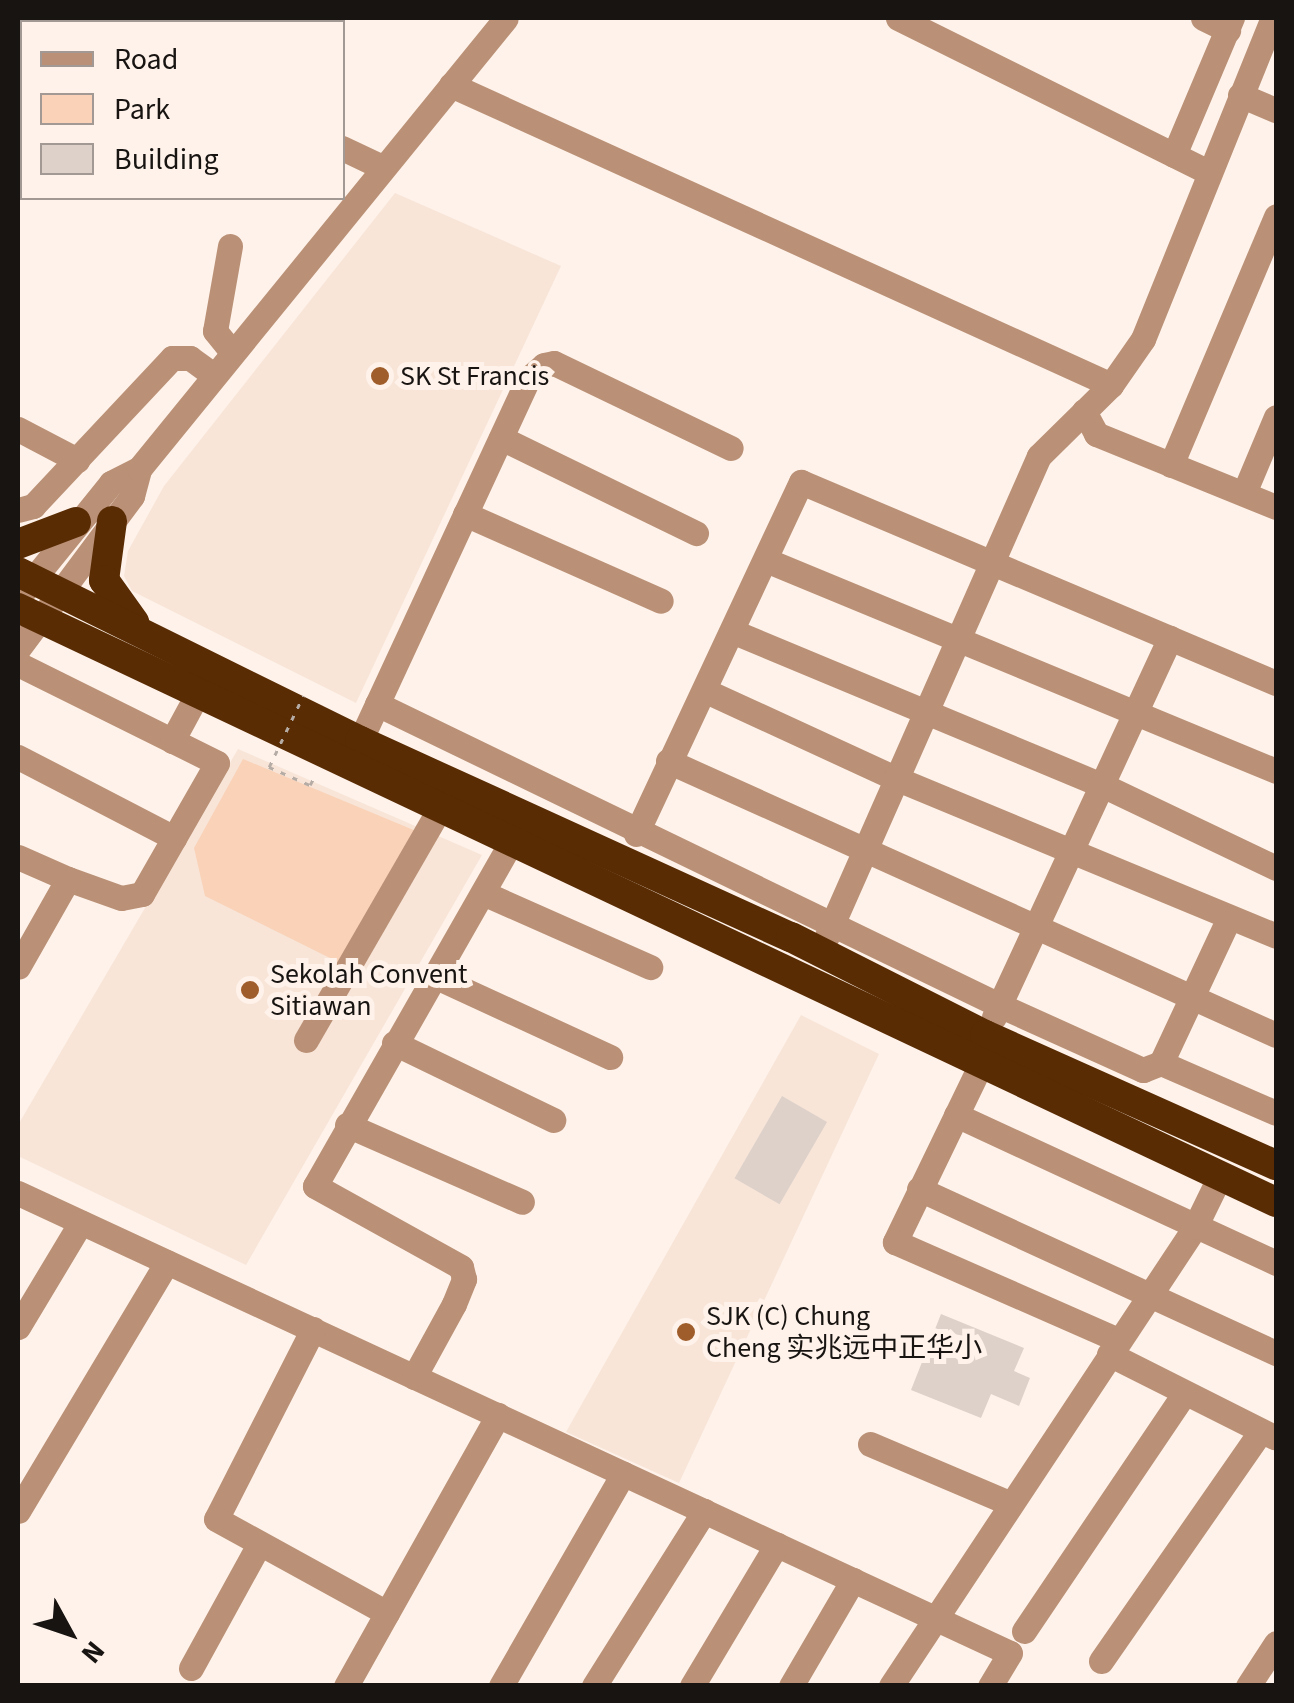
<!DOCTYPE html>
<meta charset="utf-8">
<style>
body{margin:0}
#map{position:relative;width:1294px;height:1703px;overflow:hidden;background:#fef2ea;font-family:"Source Sans 3","Noto Sans SC",sans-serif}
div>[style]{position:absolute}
.built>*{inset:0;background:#f8e5d8}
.green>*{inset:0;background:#f9d2b8}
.building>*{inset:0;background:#ddd1ca;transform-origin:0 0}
.path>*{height:2.5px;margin-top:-1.25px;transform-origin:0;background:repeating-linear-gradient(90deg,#b6aca6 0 5px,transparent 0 13px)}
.minor>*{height:25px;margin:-12.5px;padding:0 12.5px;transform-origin:12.5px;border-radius:12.5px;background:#ba9176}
.highway>*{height:30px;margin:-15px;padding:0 15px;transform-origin:15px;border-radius:15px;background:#592c04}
.path-bridge>*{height:2.5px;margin-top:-1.25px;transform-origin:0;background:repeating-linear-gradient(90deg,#b6aca6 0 5px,transparent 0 13px)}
.dots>*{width:28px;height:28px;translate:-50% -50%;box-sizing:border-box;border:5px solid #fef2ea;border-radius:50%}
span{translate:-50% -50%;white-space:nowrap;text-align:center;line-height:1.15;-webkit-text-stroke:10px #fef2ea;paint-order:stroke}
.poi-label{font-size:28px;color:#181412}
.left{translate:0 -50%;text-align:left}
.frame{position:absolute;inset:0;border:20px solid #181412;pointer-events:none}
.legend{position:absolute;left:20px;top:20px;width:325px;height:180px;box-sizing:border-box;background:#fef2ea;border:2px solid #a29994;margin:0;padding:12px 18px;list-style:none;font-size:30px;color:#181412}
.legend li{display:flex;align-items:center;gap:20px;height:50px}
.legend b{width:50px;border:2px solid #a29994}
.north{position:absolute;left:20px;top:1583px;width:100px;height:100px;-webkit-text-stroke:8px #fef2ea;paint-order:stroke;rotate:130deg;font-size:28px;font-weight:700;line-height:40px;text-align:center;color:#181412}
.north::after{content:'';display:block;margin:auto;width:35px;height:45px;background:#181412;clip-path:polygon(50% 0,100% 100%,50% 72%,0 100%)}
</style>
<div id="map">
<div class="built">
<div style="clip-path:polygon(395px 193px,561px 266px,356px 703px,132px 591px,124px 576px,128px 551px,164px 486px)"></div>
<div style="clip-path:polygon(238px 749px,482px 855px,246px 1265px,18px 1156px,18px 1125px)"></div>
<div style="clip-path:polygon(801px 1015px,879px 1054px,679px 1483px,566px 1432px)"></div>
</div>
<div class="green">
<div style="clip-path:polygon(243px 759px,416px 831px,340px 963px,205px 896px,194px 848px)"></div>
</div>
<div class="building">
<div style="left:782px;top:1096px;width:52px;height:95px;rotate:30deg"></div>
<div style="clip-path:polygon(941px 1314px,1024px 1348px,1014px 1371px,1030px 1378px,1019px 1406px,991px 1394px,981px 1418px,911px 1390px)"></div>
</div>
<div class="path">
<div style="left:269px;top:767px;width:45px;rotate:23.7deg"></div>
<div style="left:310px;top:785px;width:9px;rotate:-63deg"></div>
</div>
<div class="minor">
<div style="left:76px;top:18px;width:12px;rotate:20deg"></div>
<div style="left:898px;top:18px;width:348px;rotate:26.4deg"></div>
<div style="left:1203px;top:18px;width:28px;rotate:26deg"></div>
<div style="left:451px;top:85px;width:725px;rotate:24.44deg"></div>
<div style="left:1240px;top:95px;width:39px;rotate:23deg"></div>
<div style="left:342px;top:148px;width:44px;rotate:25.4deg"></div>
<div style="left:1174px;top:155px;width:149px;rotate:-67.1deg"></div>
<div style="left:230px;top:246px;width:86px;rotate:100deg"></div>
<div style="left:215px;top:331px;width:26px;rotate:51deg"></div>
<div style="left:1084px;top:411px;width:26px;rotate:62deg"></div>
<div style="left:1096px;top:434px;width:194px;rotate:22.1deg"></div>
<div style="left:18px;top:429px;width:67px;rotate:27.7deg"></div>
<div style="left:501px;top:438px;width:217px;rotate:26deg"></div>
<div style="left:1171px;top:465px;width:270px;rotate:-67.1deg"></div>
<div style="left:1244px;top:493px;width:82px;rotate:-67.2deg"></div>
<div style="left:18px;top:510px;width:16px;rotate:-15deg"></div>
<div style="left:33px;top:506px;width:203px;rotate:-46.8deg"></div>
<div style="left:172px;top:358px;width:18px"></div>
<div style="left:190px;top:358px;width:27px;rotate:36deg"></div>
<div style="left:465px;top:514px;width:214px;rotate:23.9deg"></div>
<div style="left:766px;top:560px;width:552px;rotate:22.48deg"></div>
<div style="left:18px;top:598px;width:148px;rotate:-51deg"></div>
<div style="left:111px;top:483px;width:31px;rotate:-27deg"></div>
<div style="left:734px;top:632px;width:396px;rotate:22.6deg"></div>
<div style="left:1100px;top:784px;width:195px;rotate:25.5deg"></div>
<div style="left:18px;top:649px;width:191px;rotate:-53.3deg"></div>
<div style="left:132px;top:496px;width:28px;rotate:-75deg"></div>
<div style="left:139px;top:469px;width:581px;rotate:-50.86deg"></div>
<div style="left:18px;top:664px;width:222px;rotate:26.4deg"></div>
<div style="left:217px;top:763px;width:151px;rotate:119.8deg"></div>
<div style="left:142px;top:894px;width:21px;rotate:169deg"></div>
<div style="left:121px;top:898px;width:56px;rotate:-160.3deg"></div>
<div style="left:708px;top:692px;width:206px;rotate:24.7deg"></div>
<div style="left:895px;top:778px;width:412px;rotate:22.5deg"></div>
<div style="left:377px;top:704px;width:691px;rotate:25.82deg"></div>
<div style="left:999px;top:1005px;width:158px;rotate:24.3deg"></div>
<div style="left:1143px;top:1070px;width:19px;rotate:-21deg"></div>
<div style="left:1161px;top:1063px;width:125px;rotate:23.5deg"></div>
<div style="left:172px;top:741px;width:55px;rotate:-61.6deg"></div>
<div style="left:360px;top:741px;width:399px;rotate:-65.1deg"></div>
<div style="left:528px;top:379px;width:21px;rotate:-41deg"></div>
<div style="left:544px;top:365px;width:10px;rotate:-11deg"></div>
<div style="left:554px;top:363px;width:196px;rotate:25.7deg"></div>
<div style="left:18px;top:757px;width:176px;rotate:27.4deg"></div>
<div style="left:668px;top:761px;width:667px;rotate:24.26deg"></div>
<div style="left:636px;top:834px;width:389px;rotate:-64.9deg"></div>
<div style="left:801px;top:482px;width:516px;rotate:22.94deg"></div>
<div style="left:18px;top:857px;width:55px;rotate:23.7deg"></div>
<div style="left:68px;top:879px;width:101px;rotate:119.6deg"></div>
<div style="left:483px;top:893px;width:183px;rotate:23.9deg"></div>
<div style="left:820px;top:952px;width:542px;rotate:-66.18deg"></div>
<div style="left:1039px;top:456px;width:101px;rotate:-44.6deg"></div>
<div style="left:1111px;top:385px;width:56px;rotate:-55.2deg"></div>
<div style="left:1143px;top:339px;width:346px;rotate:-68deg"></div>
<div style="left:434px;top:976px;width:194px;rotate:24.7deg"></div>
<div style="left:994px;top:1017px;width:418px;rotate:-65.1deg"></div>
<div style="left:306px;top:1040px;width:268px;rotate:-60deg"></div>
<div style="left:394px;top:1043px;width:177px;rotate:25.8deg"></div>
<div style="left:1161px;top:1063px;width:160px;rotate:-64.9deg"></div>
<div style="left:981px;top:1064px;width:198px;rotate:115.8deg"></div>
<div style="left:895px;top:1242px;width:244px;rotate:23.7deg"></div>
<div style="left:956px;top:1115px;width:353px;rotate:24.8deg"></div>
<div style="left:347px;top:1125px;width:191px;rotate:23.7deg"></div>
<div style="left:919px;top:1189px;width:393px;rotate:24.7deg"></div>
<div style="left:18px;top:1193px;width:1093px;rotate:24.88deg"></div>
<div style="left:1010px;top:1653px;width:39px;rotate:121deg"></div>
<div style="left:18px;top:1327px;width:122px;rotate:-59deg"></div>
<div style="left:313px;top:1329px;width:213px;rotate:117deg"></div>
<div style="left:216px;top:1519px;width:195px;rotate:28.8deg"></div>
<div style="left:1109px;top:1354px;width:185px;rotate:26.7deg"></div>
<div style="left:414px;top:1377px;width:83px;rotate:-61.3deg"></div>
<div style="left:454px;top:1304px;width:27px;rotate:-68deg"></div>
<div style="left:464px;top:1279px;width:12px;rotate:-104deg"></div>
<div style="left:461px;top:1267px;width:167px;rotate:-151deg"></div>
<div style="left:315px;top:1186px;width:395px;rotate:-60.3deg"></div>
<div style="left:870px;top:1444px;width:151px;rotate:23deg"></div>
<div style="left:18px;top:1511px;width:290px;rotate:-59.1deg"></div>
<div style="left:1024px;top:1631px;width:286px;rotate:-56deg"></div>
<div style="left:1101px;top:1661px;width:280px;rotate:-55.2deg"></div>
<div style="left:191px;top:1668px;width:139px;rotate:-61.2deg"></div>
<div style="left:346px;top:1686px;width:311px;rotate:-60.7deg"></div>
<div style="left:501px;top:1686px;width:245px;rotate:-60.1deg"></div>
<div style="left:594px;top:1686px;width:207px;rotate:-57.8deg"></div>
<div style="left:692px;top:1686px;width:165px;rotate:-59.1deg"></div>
<div style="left:791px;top:1686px;width:123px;rotate:-59.7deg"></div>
<div style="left:891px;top:1686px;width:551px;rotate:-56.48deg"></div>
<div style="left:1195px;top:1227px;width:55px;rotate:-63.9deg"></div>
<div style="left:1248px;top:1686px;width:51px;rotate:-56.9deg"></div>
</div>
<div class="highway">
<div style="left:112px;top:521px;width:60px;rotate:97.7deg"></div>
<div style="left:104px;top:580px;width:52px;rotate:54.5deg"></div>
<div style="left:18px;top:544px;width:62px;rotate:-20.8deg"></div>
<div style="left:18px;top:572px;width:381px;rotate:26.3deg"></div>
<div style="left:360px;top:741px;width:473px;rotate:24.5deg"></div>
<div style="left:791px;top:937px;width:217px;rotate:26.8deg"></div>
<div style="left:985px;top:1035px;width:319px;rotate:24.1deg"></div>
<div style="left:18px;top:608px;width:1391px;rotate:25.28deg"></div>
</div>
<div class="path-bridge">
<div style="left:269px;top:767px;width:79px;rotate:-64.4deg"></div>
</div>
<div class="dots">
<div style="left:380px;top:376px;background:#9f5d2b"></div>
<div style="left:250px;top:990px;background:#9f5d2b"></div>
<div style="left:686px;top:1332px;background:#9f5d2b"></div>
</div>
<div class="poi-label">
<span class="left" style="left:400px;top:376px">SK St Francis</span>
<span class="left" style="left:270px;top:990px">Sekolah Convent<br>Sitiawan</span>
<span class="left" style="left:706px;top:1332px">SJK (C) Chung<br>Cheng 实兆远中正华小</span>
</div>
<div class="frame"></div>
<ul class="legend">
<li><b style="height:12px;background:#ba9176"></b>Road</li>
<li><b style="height:28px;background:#f9d2b8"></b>Park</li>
<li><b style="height:28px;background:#ddd1ca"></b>Building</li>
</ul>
<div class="north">N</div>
</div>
